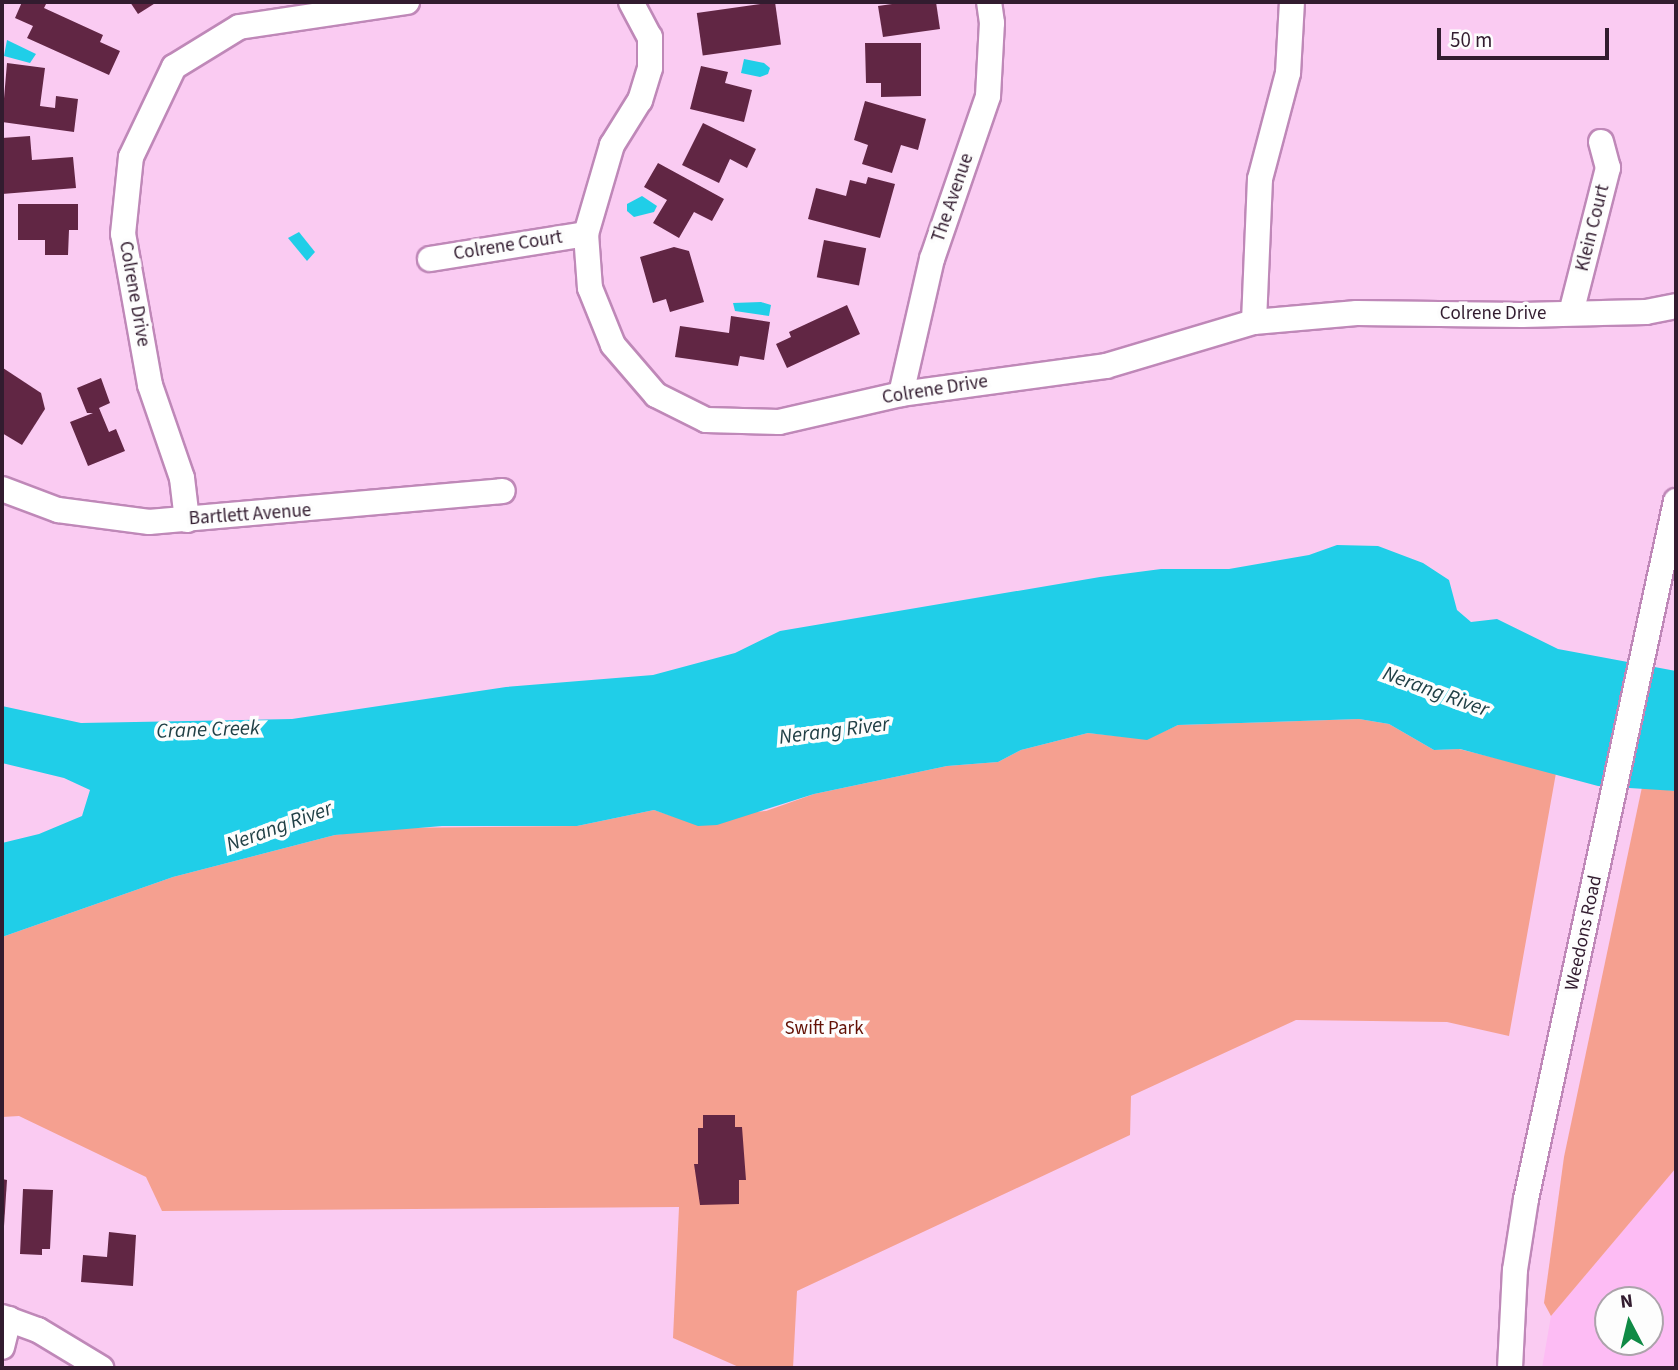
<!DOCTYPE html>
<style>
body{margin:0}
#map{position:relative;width:1678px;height:1370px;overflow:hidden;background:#facbf2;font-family:"Source Sans 3",sans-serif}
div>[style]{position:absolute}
.built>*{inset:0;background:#fdbcf4}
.green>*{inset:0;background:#f5a090}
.water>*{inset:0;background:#20cee8}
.building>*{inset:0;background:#612644;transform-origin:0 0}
.roads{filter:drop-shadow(2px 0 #bf88b8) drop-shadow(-2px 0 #bf88b8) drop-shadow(0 2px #bf88b8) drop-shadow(0 -2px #bf88b8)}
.minor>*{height:24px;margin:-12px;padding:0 12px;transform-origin:12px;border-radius:12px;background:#fff}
span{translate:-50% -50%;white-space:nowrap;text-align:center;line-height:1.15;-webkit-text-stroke:7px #fdfdfd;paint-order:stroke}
.street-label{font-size:19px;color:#321c2f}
.park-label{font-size:19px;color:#631206}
.water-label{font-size:21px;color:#214046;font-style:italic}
.frame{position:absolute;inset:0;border:4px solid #321c2f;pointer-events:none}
.north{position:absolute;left:1594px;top:1286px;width:70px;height:70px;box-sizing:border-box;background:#fdfdfd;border:2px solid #aca3ab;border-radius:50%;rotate:353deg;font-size:19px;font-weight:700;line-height:28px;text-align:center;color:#321c2f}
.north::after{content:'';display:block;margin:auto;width:24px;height:32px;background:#0f8a45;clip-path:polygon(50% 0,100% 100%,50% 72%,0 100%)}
.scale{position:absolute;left:1437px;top:28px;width:172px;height:32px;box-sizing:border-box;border:4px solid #321c2f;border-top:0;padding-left:9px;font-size:21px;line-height:24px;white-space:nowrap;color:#321c2f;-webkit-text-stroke:5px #fdfdfd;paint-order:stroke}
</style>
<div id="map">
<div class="built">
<div style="clip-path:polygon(evenodd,1676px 1168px,1676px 1368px,1542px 1368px,1551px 1316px,1676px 1168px,1608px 1300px,1650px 1300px,1650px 1342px,1608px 1342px,1608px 1300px)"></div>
</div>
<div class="green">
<div style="clip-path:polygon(1359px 719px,1389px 724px,1434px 750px,1459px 749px,1556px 773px,1509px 1036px,1447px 1022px,1296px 1020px,1131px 1096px,1130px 1135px,797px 1291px,793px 1368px,741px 1368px,673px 1338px,679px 1207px,162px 1211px,146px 1177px,19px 1116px,2px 1117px,2px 937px,173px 877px,335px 835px,389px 828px,577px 826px,654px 810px,675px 817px,766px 811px,814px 794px,947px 766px,998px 762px,1021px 750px,1088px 733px,1147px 739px,1178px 725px)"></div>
<div style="clip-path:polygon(1642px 787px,1676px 791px,1676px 1168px,1551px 1316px,1544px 1303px,1564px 1157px)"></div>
</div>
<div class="water">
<div style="clip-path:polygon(7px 40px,36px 54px,30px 63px,4px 56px)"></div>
<div style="clip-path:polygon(744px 59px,764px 63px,770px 68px,768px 74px,760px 77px,741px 73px)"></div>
<div style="clip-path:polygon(642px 196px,657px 206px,654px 212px,634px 217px,627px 211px,627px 204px)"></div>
<div style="clip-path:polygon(299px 232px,315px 252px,307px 261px,288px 238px)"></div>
<div style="clip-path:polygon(761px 302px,771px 305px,769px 316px,735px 311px,733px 303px)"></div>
<div style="clip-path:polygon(1337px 545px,1378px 546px,1423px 563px,1449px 580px,1457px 610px,1471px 622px,1497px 619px,1558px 649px,1676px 671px,1676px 791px,1598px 786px,1460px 749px,1434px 750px,1389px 724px,1359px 719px,1178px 725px,1147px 740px,1088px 733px,1021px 750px,998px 762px,947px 766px,814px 794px,717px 825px,698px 826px,654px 810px,577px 826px,442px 826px,335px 835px,173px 877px,2px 937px,2px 843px,39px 834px,82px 816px,90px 790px,64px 778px,2px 763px,2px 706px,81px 723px,292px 719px,506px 687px,653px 675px,735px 653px,780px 631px,1100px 577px,1161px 569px,1229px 569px,1309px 555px)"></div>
</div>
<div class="building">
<div style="clip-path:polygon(22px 2px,47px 2px,44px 8px,103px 35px,100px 42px,120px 51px,109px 75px,27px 38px,33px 26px,15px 18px)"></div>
<div style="clip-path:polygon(130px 2px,157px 2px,138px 14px)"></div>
<div style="left:775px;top:2px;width:43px;height:79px;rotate:82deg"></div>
<div style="clip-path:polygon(906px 2px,936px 2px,940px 29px,883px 37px,878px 6px)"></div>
<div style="clip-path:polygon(865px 43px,921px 43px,921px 96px,881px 97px,881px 83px,866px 83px)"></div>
<div style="clip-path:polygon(7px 63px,45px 68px,40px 106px,55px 108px,56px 96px,78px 99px,74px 132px,2px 122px)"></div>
<div style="clip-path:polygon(701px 66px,728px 72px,725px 83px,752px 90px,744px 122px,690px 109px)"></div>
<div style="clip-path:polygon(865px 101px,926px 119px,918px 150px,901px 145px,892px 173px,862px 164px,868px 145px,854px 140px)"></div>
<div style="clip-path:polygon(703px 123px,756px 149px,747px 168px,730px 159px,719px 183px,682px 165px)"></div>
<div style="clip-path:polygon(30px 136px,32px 160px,73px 157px,76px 188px,2px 194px,2px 138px)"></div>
<div style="clip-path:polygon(658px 163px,724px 199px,712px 221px,694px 212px,679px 238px,653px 223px,667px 200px,644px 187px)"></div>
<div style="clip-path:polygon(868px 177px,895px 184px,880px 238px,808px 219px,816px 188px,846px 196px,850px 180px,866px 184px)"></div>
<div style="clip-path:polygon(18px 204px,78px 204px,78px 230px,69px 230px,68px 255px,45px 255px,45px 240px,18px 240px)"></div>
<div style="left:824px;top:240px;width:43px;height:38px;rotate:11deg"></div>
<div style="clip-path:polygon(674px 247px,689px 251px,704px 302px,670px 312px,666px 299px,653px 303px,640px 257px)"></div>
<div style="clip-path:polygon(847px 305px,860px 334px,787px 368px,776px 344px,791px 337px,789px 332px)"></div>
<div style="clip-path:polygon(731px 316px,770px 322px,764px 360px,740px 356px,738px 366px,675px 357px,680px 326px,729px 333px)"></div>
<div style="clip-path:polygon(3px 368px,41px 393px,45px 409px,22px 445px,2px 433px)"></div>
<div style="clip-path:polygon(101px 378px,110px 403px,99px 408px,109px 432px,116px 429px,125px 451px,88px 466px,70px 422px,93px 413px,87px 413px,77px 388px)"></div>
<div style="clip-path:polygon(703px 1115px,735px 1115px,735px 1127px,742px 1127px,746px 1180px,739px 1180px,739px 1204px,700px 1205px,694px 1164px,698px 1164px,698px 1128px,703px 1128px)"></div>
<div style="clip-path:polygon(2px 1179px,7px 1180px,4px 1226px,2px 1226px)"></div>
<div style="clip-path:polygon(23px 1189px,53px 1190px,50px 1249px,42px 1249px,42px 1255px,20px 1254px)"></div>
<div style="clip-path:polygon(109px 1232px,136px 1235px,133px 1286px,81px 1282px,83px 1255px,107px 1257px)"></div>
</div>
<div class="roads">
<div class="minor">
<div style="left:631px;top:2px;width:40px;rotate:62deg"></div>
<div style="left:650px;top:37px;width:31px;rotate:90deg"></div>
<div style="left:650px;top:68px;width:34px;rotate:107deg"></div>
<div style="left:640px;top:100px;width:53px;rotate:121.9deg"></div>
<div style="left:612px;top:145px;width:93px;rotate:106.3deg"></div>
<div style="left:586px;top:234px;width:54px;rotate:85.8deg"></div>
<div style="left:590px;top:288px;width:61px;rotate:68deg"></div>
<div style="left:613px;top:345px;width:66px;rotate:49.3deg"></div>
<div style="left:656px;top:395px;width:56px;rotate:26.6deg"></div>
<div style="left:706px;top:420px;width:73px;rotate:1.6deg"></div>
<div style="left:779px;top:422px;width:125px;rotate:-12.9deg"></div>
<div style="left:901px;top:394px;width:207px;rotate:-7.8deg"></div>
<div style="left:1106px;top:366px;width:154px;rotate:-16.6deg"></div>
<div style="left:1254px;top:322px;width:103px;rotate:-5deg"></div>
<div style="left:1357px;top:313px;width:165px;rotate:0.7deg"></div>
<div style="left:1522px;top:315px;width:124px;rotate:-1.4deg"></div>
<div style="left:1646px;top:312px;width:31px;rotate:-11deg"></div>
<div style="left:430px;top:259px;width:158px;rotate:-9.1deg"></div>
<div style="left:1571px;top:313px;width:150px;rotate:-75.7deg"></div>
<div style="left:1608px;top:168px;width:27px;rotate:-105deg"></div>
<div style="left:1254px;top:322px;width:143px;rotate:-87.6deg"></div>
<div style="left:1260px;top:179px;width:110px;rotate:-75.2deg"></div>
<div style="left:1288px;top:73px;width:71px;rotate:-86.8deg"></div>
<div style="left:901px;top:394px;width:139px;rotate:-77.1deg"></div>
<div style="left:932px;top:259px;width:172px;rotate:-71deg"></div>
<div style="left:988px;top:96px;width:73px;rotate:-86.9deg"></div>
<div style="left:992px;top:23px;width:21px;rotate:-98deg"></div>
<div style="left:2px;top:489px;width:60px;rotate:20.6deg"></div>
<div style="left:58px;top:510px;width:92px;rotate:7.5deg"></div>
<div style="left:149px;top:522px;width:355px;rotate:-5deg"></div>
<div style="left:187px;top:520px;width:42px;rotate:-96.8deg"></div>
<div style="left:182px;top:478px;width:98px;rotate:-109deg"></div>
<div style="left:150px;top:385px;width:153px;rotate:-100.1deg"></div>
<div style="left:123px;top:234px;width:77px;rotate:-84.1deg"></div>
<div style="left:131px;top:157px;width:100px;rotate:-64.5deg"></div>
<div style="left:174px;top:67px;width:76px;rotate:-31.6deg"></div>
<div style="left:239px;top:27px;width:170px;rotate:-8.5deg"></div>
<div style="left:2px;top:1317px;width:38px;rotate:20deg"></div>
<div style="left:38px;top:1330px;width:74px;rotate:31.1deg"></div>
<div style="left:2px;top:1347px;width:29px;rotate:-76deg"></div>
<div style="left:1510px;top:1368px;width:98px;rotate:-87.1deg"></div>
<div style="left:1515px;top:1270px;width:72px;rotate:-81.2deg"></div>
<div style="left:1526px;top:1199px;width:714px;rotate:-77.87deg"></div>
</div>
</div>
<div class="street-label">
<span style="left:953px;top:198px;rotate:-71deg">The Avenue</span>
<span style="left:1593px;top:228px;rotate:-76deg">Klein Court</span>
<span style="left:508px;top:246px;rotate:-9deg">Colrene Court</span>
<span style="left:134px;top:294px;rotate:80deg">Colrene Drive</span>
<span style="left:1493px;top:314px">Colrene Drive</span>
<span style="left:935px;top:390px;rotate:-9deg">Colrene Drive</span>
<span style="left:250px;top:515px;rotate:-4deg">Bartlett Avenue</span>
<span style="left:1584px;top:933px;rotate:-78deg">Weedons Road</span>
</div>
<div class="park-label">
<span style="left:824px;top:1029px">Swift Park</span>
</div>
<div class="water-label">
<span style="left:1436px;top:691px;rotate:20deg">Nerang River</span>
<span style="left:208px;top:729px;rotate:-2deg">Crane Creek</span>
<span style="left:834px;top:730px;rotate:-7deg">Nerang River</span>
<span style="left:279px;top:826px;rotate:-20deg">Nerang River</span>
</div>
<div class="frame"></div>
<div class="north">N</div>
<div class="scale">50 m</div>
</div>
